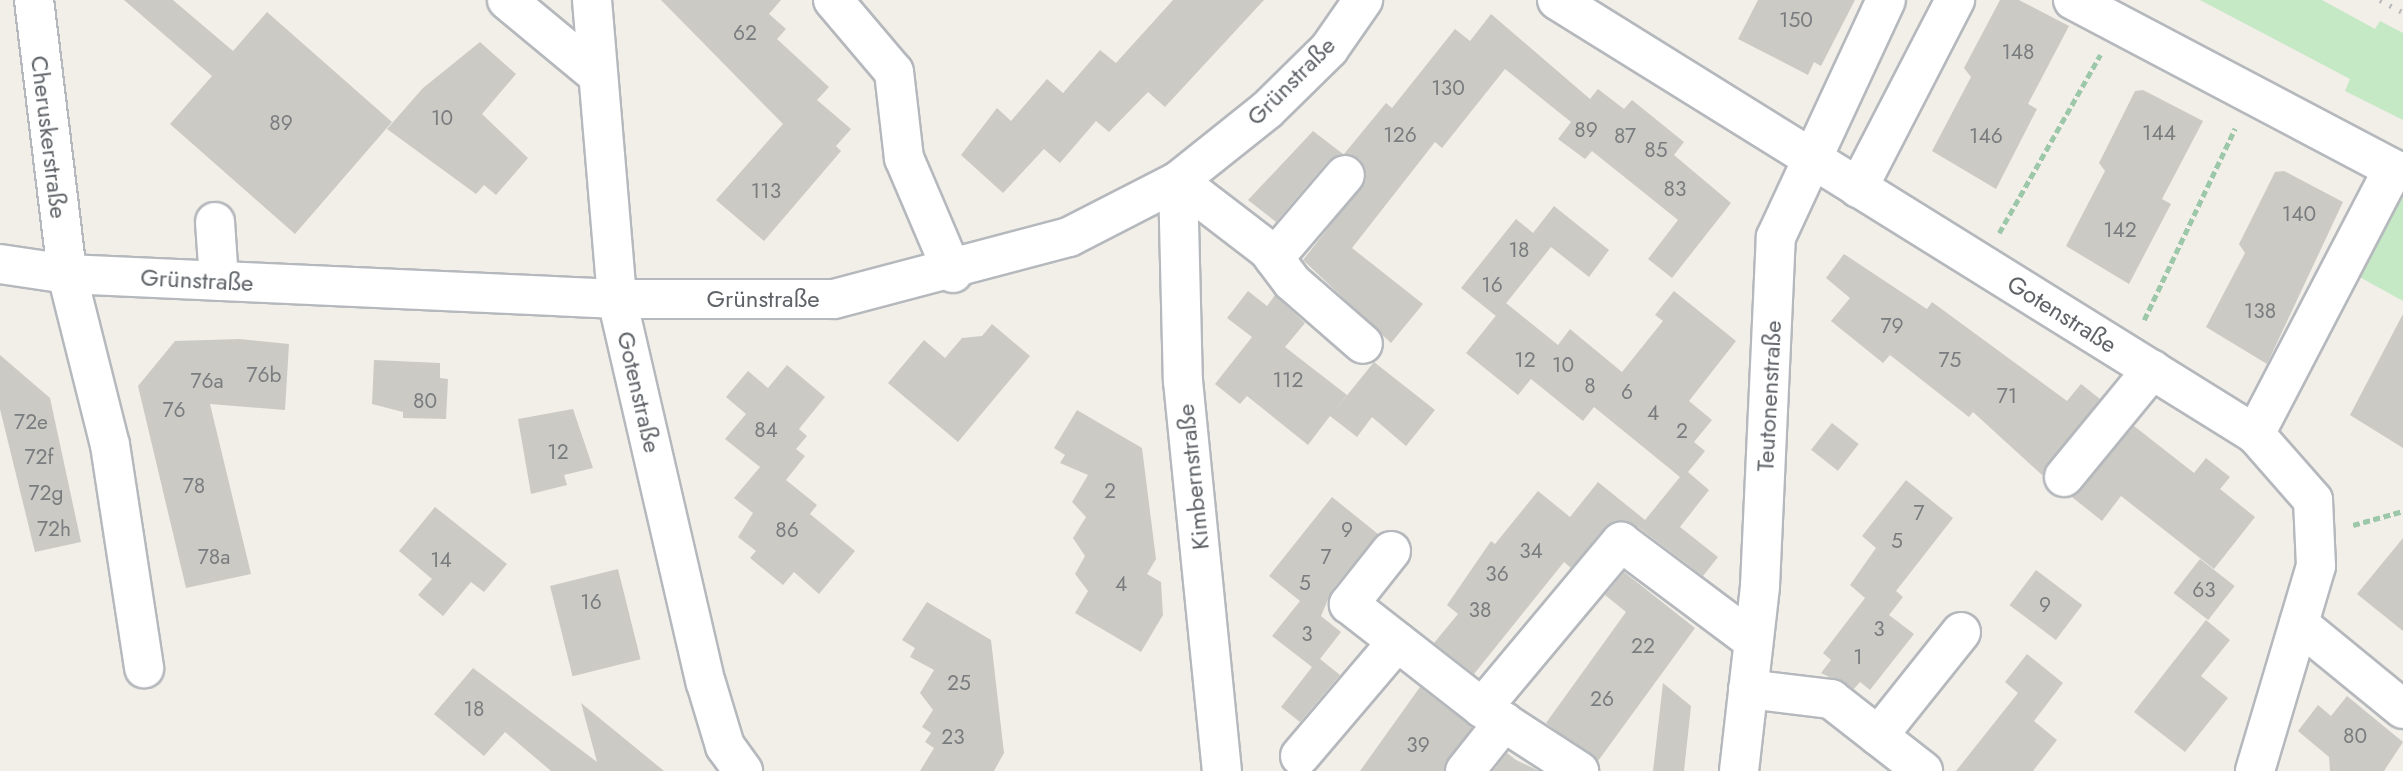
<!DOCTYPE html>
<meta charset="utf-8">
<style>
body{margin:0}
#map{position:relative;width:2403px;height:771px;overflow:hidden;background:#f1efe8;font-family:Jost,sans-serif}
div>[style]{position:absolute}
.green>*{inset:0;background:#c5e8c5}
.building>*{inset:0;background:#cccac5;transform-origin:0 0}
.path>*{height:4.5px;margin-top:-2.25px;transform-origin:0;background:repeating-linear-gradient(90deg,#9cc7a9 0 7px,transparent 0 10.5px)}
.roads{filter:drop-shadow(2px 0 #b5b8bc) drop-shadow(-2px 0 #b5b8bc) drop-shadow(0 2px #b5b8bc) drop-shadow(0 -2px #b5b8bc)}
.minor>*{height:38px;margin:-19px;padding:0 19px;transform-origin:19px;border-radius:19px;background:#fff}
.rail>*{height:5px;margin-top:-2.5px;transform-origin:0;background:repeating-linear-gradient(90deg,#b6b7b8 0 2px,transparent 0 11px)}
span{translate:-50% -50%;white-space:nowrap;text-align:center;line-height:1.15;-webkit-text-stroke:7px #fff;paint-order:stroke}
.number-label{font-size:21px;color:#7a7d7f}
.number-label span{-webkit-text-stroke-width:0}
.street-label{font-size:24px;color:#5f6368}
</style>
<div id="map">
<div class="green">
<div style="clip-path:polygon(2200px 0,2322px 0,2375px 29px,2380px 21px,2403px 33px,2403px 120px,2345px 91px,2350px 79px)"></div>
<div style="clip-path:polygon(2403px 182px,2403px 301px,2356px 275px)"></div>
</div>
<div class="building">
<div style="clip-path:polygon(124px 0,173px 0,233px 51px,267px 12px,392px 122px,295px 234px,170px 124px,212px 76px)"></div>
<div style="clip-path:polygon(661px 0,781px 0,769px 14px,786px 29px,777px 39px,829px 87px,817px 100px,851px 129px,836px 146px,841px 151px,764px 241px,716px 200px,783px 124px)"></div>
<div style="clip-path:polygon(1173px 0,1264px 0,1165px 107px,1148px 92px,1109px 132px,1096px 121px,1060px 163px,1044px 149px,1003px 193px,961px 155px,997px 108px,1011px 121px,1047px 79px,1063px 93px,1100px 50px,1116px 63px)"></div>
<div style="clip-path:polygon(1758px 0,1855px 0,1821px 66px,1814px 62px,1808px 75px,1738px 39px)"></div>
<div style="clip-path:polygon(2000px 0,2019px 0,2069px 26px,2028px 104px,2037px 109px,1996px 189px,1932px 151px,1971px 77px,1964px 68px)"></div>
<div style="clip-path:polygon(1491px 14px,1590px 99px,1598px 89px,1624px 109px,1632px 100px,1684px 142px,1674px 155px,1731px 203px,1672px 278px,1648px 259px,1678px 220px,1592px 151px,1585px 159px,1558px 139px,1571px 122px,1505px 69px,1442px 148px,1435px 142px,1352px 248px,1423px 304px,1391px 343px,1303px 260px,1366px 180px,1360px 159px,1344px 154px,1386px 103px,1392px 108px,1455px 29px,1470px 41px)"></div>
<div style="clip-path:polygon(480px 42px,516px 74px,482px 114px,528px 158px,496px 195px,484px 185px,476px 194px,387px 129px,423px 88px)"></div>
<div style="clip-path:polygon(2143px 90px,2203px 121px,2162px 199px,2171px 204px,2129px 284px,2066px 246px,2105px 171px,2099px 163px,2135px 91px)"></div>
<div style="clip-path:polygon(1313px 131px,1343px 154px,1328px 161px,1276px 222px,1248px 200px)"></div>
<div style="clip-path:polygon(2284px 171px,2343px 202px,2267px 364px,2206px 327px,2245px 253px,2239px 244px,2275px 172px)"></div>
<div style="clip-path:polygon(1554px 206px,1609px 250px,1589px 277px,1551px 247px,1496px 316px,1461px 288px,1516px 219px,1533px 233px)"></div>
<div style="clip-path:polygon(1844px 254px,1927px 309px,1932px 302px,2067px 401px,2081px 384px,2100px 399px,2042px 475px,1973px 412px,1969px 417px,1890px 355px,1883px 363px,1831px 321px,1850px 298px,1826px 278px)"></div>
<div style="clip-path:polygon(1248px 291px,1267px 306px,1275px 295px,1305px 323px,1285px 347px,1347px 395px,1332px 414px,1374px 362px,1435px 410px,1406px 446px,1372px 417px,1357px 437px,1330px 416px,1308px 445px,1247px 396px,1240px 404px,1215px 384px,1252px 337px,1227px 318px)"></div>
<div style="clip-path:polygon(1674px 291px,1736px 341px,1689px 401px,1712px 420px,1694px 442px,1705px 451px,1688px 472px,1709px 490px,1680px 527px,1718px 557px,1703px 576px,1634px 524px,1613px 522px,1571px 568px,1564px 562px,1474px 674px,1434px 643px,1458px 614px,1447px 605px,1491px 541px,1495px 544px,1538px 491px,1570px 517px,1598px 482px,1645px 520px,1680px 477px,1594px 407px,1583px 421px,1531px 379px,1518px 395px,1466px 353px,1506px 303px,1558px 345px,1570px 329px,1622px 372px,1663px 321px,1655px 315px)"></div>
<div style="clip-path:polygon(2403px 314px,2403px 448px,2350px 415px)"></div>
<div style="clip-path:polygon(992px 324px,1030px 356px,958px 442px,888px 383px,924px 340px,945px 358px,962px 338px,982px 336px)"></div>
<div style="clip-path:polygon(240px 339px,289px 344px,285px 410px,210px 404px,251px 574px,186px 588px,138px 386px,175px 341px)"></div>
<div style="clip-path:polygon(0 355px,50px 398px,81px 542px,35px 552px,0 409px)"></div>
<div style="clip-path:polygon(374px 360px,440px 363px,440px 378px,448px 379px,446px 419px,403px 418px,403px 412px,372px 404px)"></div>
<div style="clip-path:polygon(787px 365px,825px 397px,799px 429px,807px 436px,796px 449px,805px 456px,786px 480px,817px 505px,810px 514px,855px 551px,819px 594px,794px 572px,783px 585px,750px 558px,756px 551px,738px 537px,753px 513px,734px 498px,760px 467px,725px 439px,746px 414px,726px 397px,748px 371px,768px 388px)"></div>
<div style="clip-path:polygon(573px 409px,593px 468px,564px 475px,567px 485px,531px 494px,518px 419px)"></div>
<div style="clip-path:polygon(1077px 410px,1142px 448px,1156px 559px,1147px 574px,1161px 582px,1163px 615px,1141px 652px,1075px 613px,1088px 591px,1075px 574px,1085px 556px,1073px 538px,1086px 517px,1072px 502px,1088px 475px,1060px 463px,1065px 455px,1054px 448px)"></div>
<div style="left:1832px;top:423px;width:34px;height:34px;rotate:38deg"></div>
<div style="clip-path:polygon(2134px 426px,2194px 473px,2206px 458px,2230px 477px,2220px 489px,2255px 517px,2214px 569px,2121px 496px,2102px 521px,2072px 497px)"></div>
<div style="clip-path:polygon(1906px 480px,1953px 518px,1896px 591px,1903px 597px,1889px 615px,1914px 634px,1870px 690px,1860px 682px,1854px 689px,1821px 673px,1831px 660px,1823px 653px,1865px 598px,1850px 585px,1876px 548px,1862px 536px)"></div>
<div style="clip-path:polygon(1332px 497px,1378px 534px,1332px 590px,1321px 616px,1341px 632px,1320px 659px,1340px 675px,1300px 722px,1281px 707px,1312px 667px,1272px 636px,1300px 601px,1269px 576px)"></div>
<div style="clip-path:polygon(435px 507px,507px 564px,484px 592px,471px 582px,443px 616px,418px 595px,432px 579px,399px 551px)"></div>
<div style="clip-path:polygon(2403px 538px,2403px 631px,2357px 594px)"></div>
<div style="left:2200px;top:559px;width:44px;height:43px;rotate:38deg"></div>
<div style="left:618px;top:569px;width:93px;height:70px;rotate:76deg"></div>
<div style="left:2036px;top:570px;width:58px;height:44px;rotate:37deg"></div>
<div style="clip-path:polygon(1624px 572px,1695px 628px,1598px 761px,1546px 723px,1626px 612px,1605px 595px)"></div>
<div style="clip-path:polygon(927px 602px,991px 640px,1004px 753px,994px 771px,920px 771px,934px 748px,925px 742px,931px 733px,922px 727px,933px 710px,920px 693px,934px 670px,910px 657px,915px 648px,902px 640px)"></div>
<div style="clip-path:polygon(2206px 620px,2230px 640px,2201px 676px,2228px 698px,2185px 752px,2134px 712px)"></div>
<div style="clip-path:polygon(2027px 654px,2063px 683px,2034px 721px,2057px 740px,2033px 771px,1956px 771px,2018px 693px,2005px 682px)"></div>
<div style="clip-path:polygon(473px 668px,597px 762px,581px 703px,664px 771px,551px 771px,505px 732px,484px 756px,434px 714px)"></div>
<div style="clip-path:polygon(1663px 683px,1691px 706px,1684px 771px,1653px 771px)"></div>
<div style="clip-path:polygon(1420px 687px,1472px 727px,1444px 771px,1360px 771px)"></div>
<div style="clip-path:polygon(2347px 696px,2403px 742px,2384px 771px,2330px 771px,2329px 757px,2298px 731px,2318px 705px,2331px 716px)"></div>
<div style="clip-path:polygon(1507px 753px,1516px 760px,1539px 771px,1493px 771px)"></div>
</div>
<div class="path">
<div style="left:1999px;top:233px;width:205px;rotate:-60.4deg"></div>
<div style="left:2144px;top:320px;width:212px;rotate:-64.6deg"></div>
<div style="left:2353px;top:525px;width:52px;rotate:-15.6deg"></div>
</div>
<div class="roads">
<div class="minor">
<div style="left:34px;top:0;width:276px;rotate:83.1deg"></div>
<div style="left:67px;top:274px;width:176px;rotate:75.9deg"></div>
<div style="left:110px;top:445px;width:226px;rotate:81.3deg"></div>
<div style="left:507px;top:0;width:116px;rotate:39.7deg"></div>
<div style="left:592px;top:0;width:300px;rotate:85.2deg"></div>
<div style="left:617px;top:299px;width:394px;rotate:77deg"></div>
<div style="left:706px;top:683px;width:66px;rotate:73.2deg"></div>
<div style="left:725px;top:746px;width:31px;rotate:54deg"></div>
<div style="left:833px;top:0;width:94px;rotate:49.7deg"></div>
<div style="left:894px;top:72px;width:87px;rotate:83.4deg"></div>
<div style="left:904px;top:158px;width:125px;rotate:66.9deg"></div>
<div style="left:1557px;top:0;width:822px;rotate:31.87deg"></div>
<div style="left:2255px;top:434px;width:88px;rotate:48.7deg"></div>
<div style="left:2313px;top:500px;width:66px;rotate:87.4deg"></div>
<div style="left:2316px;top:566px;width:214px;rotate:106.6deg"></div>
<div style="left:2073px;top:0;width:362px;rotate:27.8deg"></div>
<div style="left:2393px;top:169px;width:299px;rotate:117.5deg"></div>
<div style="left:1178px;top:181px;width:200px;rotate:88.6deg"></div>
<div style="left:1183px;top:381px;width:392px;rotate:84.3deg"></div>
<div style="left:1178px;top:181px;width:113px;rotate:37.5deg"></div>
<div style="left:1268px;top:250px;width:40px;rotate:53deg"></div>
<div style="left:1292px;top:282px;width:94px;rotate:41.1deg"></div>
<div style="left:1858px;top:188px;width:212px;rotate:-62.7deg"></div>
<div style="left:215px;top:222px;width:59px;rotate:86.1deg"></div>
<div style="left:1274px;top:258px;width:109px;rotate:-49.5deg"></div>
<div style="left:0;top:264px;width:68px;rotate:8.5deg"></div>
<div style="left:67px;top:274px;width:551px;rotate:2.6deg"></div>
<div style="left:617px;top:299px;width:217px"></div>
<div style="left:834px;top:299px;width:243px;rotate:-14.8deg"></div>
<div style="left:1069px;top:237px;width:123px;rotate:-27.2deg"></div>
<div style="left:1178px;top:181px;width:114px;rotate:-38.6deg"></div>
<div style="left:1267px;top:110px;width:87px;rotate:-44.5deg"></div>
<div style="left:1329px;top:49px;width:60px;rotate:-55.2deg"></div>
<div style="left:2064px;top:477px;width:139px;rotate:-50.6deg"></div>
<div style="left:1391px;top:551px;width:68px;rotate:128.4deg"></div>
<div style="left:1349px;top:604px;width:169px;rotate:38deg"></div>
<div style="left:1482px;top:708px;width:116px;rotate:33deg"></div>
<div style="left:2299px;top:624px;width:134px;rotate:39.3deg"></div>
<div style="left:1748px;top:689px;width:84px;rotate:6.9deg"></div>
<div style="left:1831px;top:699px;width:117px;rotate:38deg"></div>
<div style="left:1482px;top:708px;width:217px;rotate:-50.1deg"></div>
<div style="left:1621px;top:542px;width:164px;rotate:36.8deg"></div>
<div style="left:1878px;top:736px;width:133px;rotate:-51.4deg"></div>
<div style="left:1300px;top:756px;width:150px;rotate:-49.6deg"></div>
<div style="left:1465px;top:771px;width:63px;rotate:-51.5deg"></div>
<div style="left:1739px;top:771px;width:186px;rotate:-83.5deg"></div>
<div style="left:1760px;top:586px;width:349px;rotate:-87.4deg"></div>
<div style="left:1776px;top:237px;width:261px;rotate:-65.1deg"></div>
</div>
</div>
<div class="rail">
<div style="left:2380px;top:0;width:26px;rotate:28deg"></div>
</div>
<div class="number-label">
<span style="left:1796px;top:20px">150</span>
<span style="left:745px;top:33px">62</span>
<span style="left:2018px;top:52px">148</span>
<span style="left:1448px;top:88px">130</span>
<span style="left:442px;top:118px">10</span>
<span style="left:281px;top:123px">89</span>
<span style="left:1586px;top:130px">89</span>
<span style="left:2159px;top:133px">144</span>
<span style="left:1400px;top:135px">126</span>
<span style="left:1625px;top:136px">87</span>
<span style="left:1986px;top:136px">146</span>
<span style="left:1656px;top:150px">85</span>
<span style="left:1675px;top:189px">83</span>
<span style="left:766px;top:191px">113</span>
<span style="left:2299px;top:214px">140</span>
<span style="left:2120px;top:230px">142</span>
<span style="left:1519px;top:250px">18</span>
<span style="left:1492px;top:285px">16</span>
<span style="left:2260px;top:311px">138</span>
<span style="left:1892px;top:326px">79</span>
<span style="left:1525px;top:360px">12</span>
<span style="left:1950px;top:360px">75</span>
<span style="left:1563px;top:365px">10</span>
<span style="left:264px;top:375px">76b</span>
<span style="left:1288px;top:380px">112</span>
<span style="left:207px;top:381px">76a</span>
<span style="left:1590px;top:386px">8</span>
<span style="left:1627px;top:392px">6</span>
<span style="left:2007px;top:396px">71</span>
<span style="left:425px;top:401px">80</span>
<span style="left:174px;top:410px">76</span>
<span style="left:1653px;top:413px">4</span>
<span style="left:31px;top:422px">72e</span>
<span style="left:766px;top:430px">84</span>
<span style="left:1682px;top:431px">2</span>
<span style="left:558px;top:452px">12</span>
<span style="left:39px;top:457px">72f</span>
<span style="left:194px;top:486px">78</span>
<span style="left:1110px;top:491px">2</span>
<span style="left:46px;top:493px">72g</span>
<span style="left:1919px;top:513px">7</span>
<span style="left:54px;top:529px">72h</span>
<span style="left:787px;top:530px">86</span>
<span style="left:1347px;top:530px">9</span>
<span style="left:1897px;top:541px">5</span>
<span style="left:1531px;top:551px">34</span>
<span style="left:214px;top:557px">78a</span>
<span style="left:1326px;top:557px">7</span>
<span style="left:441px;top:560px">14</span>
<span style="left:1497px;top:574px">36</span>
<span style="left:1305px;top:583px">5</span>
<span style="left:1121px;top:584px">4</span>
<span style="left:2204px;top:590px">63</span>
<span style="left:591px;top:602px">16</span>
<span style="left:2045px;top:605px">9</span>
<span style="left:1480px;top:610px">38</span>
<span style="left:1879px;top:629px">3</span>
<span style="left:1307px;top:634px">3</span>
<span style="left:1643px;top:646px">22</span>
<span style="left:1858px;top:657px">1</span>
<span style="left:959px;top:683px">25</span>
<span style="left:1602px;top:699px">26</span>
<span style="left:474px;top:709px">18</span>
<span style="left:2355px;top:736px">80</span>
<span style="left:953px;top:737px">23</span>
<span style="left:1418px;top:745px">39</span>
</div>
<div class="street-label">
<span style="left:1291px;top:81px;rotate:-45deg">Grünstraße</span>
<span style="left:49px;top:137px;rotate:83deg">Cheruskerstraße</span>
<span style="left:197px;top:280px;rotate:3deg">Grünstraße</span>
<span style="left:763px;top:299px">Grünstraße</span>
<span style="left:2062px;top:314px;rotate:32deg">Gotenstraße</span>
<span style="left:639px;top:392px;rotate:77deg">Gotenstraße</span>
<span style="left:1769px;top:396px;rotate:-87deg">Teutonenstraße</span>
<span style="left:1193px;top:477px;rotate:-96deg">Kimbernstraße</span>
</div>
</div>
